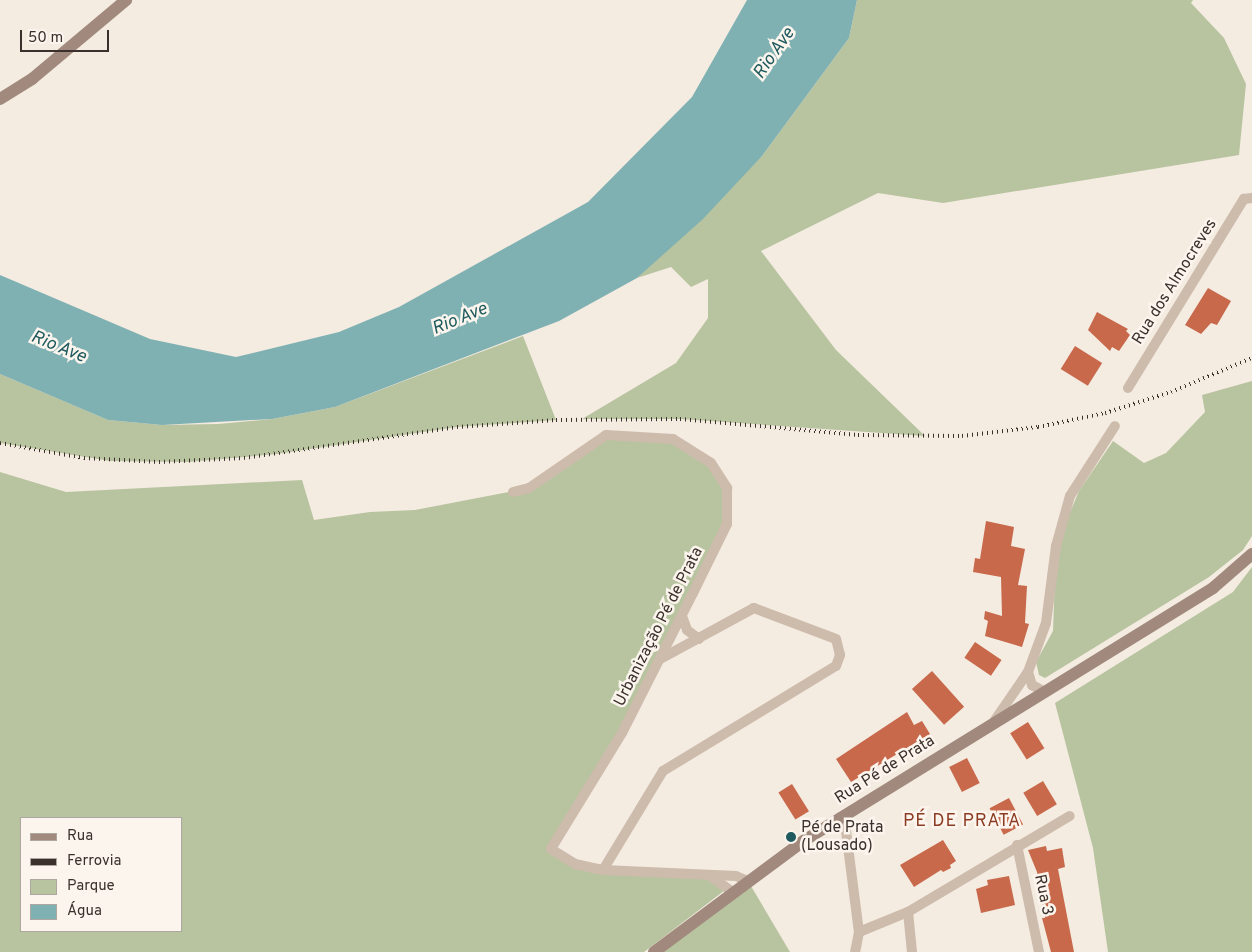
<!DOCTYPE html>
<meta charset="utf-8">
<style>
body{margin:0}
#map{position:relative;width:1252px;height:952px;overflow:hidden;background:#f4ebe1;font-family:Overpass,sans-serif}
div>[style]{position:absolute}
.green>*{inset:0;background:#b8c4a0}
.water>*{inset:0;background:#7fb0b2}
.building>*{inset:0;background:#c8694b;transform-origin:0 0}
.street>*{height:10px;margin:-5px;padding:0 5px;transform-origin:5px;border-radius:5px;background:#cdbbac}
.secondary>*{height:12px;margin:-6px;padding:0 6px;transform-origin:6px;border-radius:6px;background:#a18a7d}
.rail>*{height:4px;margin-top:-2px;transform-origin:0;background:repeating-linear-gradient(90deg,#3b302b 0 1px,transparent 0 5px)}
.dots>*{width:14px;height:14px;translate:-50% -50%;box-sizing:border-box;border:2px solid #fbf5ee;border-radius:50%}
span{translate:-50% -50%;white-space:nowrap;text-align:center;line-height:1.15;-webkit-text-stroke:5px #fbf5ee;paint-order:stroke}
.street-label{font-size:16px;color:#3b302b}
.poi-label{font-size:16px;color:#3b302b}
.left{translate:0 -50%;text-align:left}
.water-label{font-size:18px;color:#1f5a5e;font-style:italic}
.neighbourhood-label{font-size:18px;color:#8c3b22;letter-spacing:1px}
.legend{position:absolute;left:20px;top:817px;width:162px;height:115px;box-sizing:border-box;background:#fbf5ee;border:1px solid #aea6a0;margin:0;padding:6px 9px;list-style:none;font-size:15px;color:#3b302b}
.legend li{display:flex;align-items:center;gap:10px;height:25px}
.legend b{width:25px;border:1px solid #aea6a0}
.scale{position:absolute;left:20px;top:30px;width:89px;height:22px;box-sizing:border-box;border:2px solid #3b302b;border-top:0;padding-left:6px;font-size:15px;line-height:18px;white-space:nowrap;color:#3b302b;-webkit-text-stroke:4px #fbf5ee;paint-order:stroke}
</style>
<div id="map">
<div class="green">
<div style="clip-path:polygon(857px 0,1193px 0,1191px 3px,1224px 38px,1246px 84px,1239px 155px,943px 203px,878px 193px,761px 251px,836px 350px,925px 436px,680px 419px,582px 419px,676px 363px,708px 318px,708px 279px,691px 287px,671px 267px,637px 278px,762px 156px,849px 38px)"></div>
<div style="clip-path:polygon(523px 336px,556px 420px,457px 427px,277px 454px,188px 462px,110px 461px,0 443px,0 374px,108px 420px,162px 425px,218px 424px,272px 419px,335px 407px)"></div>
<div style="clip-path:polygon(1252px 381px,1252px 536px,1243px 550px,1209px 577px,1045px 678px,1039px 675px,1036px 662px,1053px 631px,1056px 546px,1079px 491px,1113px 441px,1144px 463px,1166px 453px,1205px 412px,1202px 395px)"></div>
<div style="clip-path:polygon(evenodd,606px 435px,673px 439px,711px 463px,727px 488px,727px 524px,622px 733px,551px 849px,575px 864px,709px 875px,729px 887px,644px 952px,0 952px,0 472px,66px 492px,302px 480px,314px 520px,370px 512px,415px 510px,529px 488px,606px 435px,21px 818px,181px 818px,181px 931px,21px 931px,21px 818px)"></div>
<div style="clip-path:polygon(1252px 567px,1252px 952px,1108px 952px,1093px 848px,1055px 703px,1233px 592px)"></div>
<div style="clip-path:polygon(748px 881px,790px 952px,654px 952px)"></div>
</div>
<div class="water">
<div style="clip-path:polygon(747px 0,857px 0,849px 38px,762px 156px,703px 219px,637px 278px,559px 321px,335px 407px,272px 419px,162px 425px,108px 420px,0 374px,0 275px,150px 339px,236px 357px,339px 332px,399px 307px,588px 202px,692px 97px)"></div>
</div>
<div class="building">
<div style="clip-path:polygon(1208px 288px,1231px 301px,1217px 325px,1211px 323px,1201px 334px,1185px 325px)"></div>
<div style="clip-path:polygon(1097px 312px,1128px 329px,1126px 331px,1130px 335px,1119px 351px,1112px 347px,1110px 351px,1088px 330px)"></div>
<div style="left:1075px;top:346px;width:32px;height:27px;rotate:32deg"></div>
<div style="clip-path:polygon(986px 521px,1014px 527px,1011px 546px,1025px 549px,1018px 585px,1027px 586px,1025px 623px,1029px 624px,1022px 647px,985px 636px,988px 621px,984px 619px,985px 611px,1002px 616px,1001px 577px,973px 572px,975px 558px,980px 559px)"></div>
<div style="left:975px;top:642px;width:32px;height:19px;rotate:34deg"></div>
<div style="left:932px;top:671px;width:48px;height:27px;rotate:48deg"></div>
<div style="clip-path:polygon(907px 712px,914px 725px,922px 721px,930px 734px,851px 782px,836px 759px)"></div>
<div style="left:1028px;top:722px;width:31px;height:21px;rotate:58deg"></div>
<div style="left:967px;top:758px;width:28px;height:20px;rotate:63deg"></div>
<div style="left:1043px;top:781px;width:27px;height:23px;rotate:59deg"></div>
<div style="left:792px;top:784px;width:32px;height:16px;rotate:58deg"></div>
<div style="left:1009px;top:798px;width:30px;height:22px;rotate:62deg"></div>
<div style="clip-path:polygon(943px 840px,956px 861px,950px 865px,951px 868px,943px 872px,941px 870px,914px 887px,900px 865px)"></div>
<div style="clip-path:polygon(1046px 846px,1047px 851px,1062px 848px,1065px 867px,1058px 869px,1074px 952px,1051px 952px,1042px 918px,1045px 918px,1037px 872px,1028px 850px)"></div>
<div style="clip-path:polygon(1009px 876px,1015px 905px,981px 913px,976px 889px,988px 885px,987px 880px)"></div>
</div>
<div class="street">
<div style="left:1128px;top:388px;width:222px;rotate:-58.5deg"></div>
<div style="left:1244px;top:199px;width:8px;rotate:-7deg"></div>
<div style="left:513px;top:492px;width:16px;rotate:-14deg"></div>
<div style="left:529px;top:488px;width:93px;rotate:-34.5deg"></div>
<div style="left:606px;top:435px;width:67px;rotate:3.4deg"></div>
<div style="left:673px;top:439px;width:45px;rotate:32.3deg"></div>
<div style="left:711px;top:463px;width:30px;rotate:57deg"></div>
<div style="left:727px;top:488px;width:36px;rotate:90deg"></div>
<div style="left:727px;top:524px;width:77px;rotate:116.2deg"></div>
<div style="left:693px;top:593px;width:157px;rotate:116.9deg"></div>
<div style="left:622px;top:733px;width:136px;rotate:121.5deg"></div>
<div style="left:551px;top:849px;width:28px;rotate:32deg"></div>
<div style="left:575px;top:864px;width:29px;rotate:12deg"></div>
<div style="left:603px;top:870px;width:133px;rotate:2.6deg"></div>
<div style="left:736px;top:876px;width:13px;rotate:23deg"></div>
<div style="left:682px;top:616px;width:15px;rotate:70deg"></div>
<div style="left:687px;top:630px;width:15px;rotate:37deg"></div>
<div style="left:1028px;top:672px;width:14px;rotate:73deg"></div>
<div style="left:1032px;top:685px;width:15px;rotate:28deg"></div>
<div style="left:995px;top:720px;width:58px;rotate:-55.5deg"></div>
<div style="left:1028px;top:672px;width:52px;rotate:-69.8deg"></div>
<div style="left:1046px;top:623px;width:78px;rotate:-82.6deg"></div>
<div style="left:1056px;top:546px;width:52px;rotate:-74.4deg"></div>
<div style="left:1070px;top:496px;width:83px;rotate:-57.3deg"></div>
<div style="left:840px;top:817px;width:15px;rotate:67deg"></div>
<div style="left:846px;top:831px;width:102px;rotate:82.7deg"></div>
<div style="left:859px;top:932px;width:20px;rotate:101deg"></div>
<div style="left:1017px;top:845px;width:109px;rotate:78.4deg"></div>
<div style="left:603px;top:870px;width:116px;rotate:-58.8deg"></div>
<div style="left:663px;top:771px;width:202px;rotate:-31.3deg"></div>
<div style="left:836px;top:666px;width:12px;rotate:-70deg"></div>
<div style="left:840px;top:655px;width:16px;rotate:-104deg"></div>
<div style="left:836px;top:639px;width:88px;rotate:-159.3deg"></div>
<div style="left:754px;top:608px;width:107px;rotate:151.5deg"></div>
<div style="left:710px;top:876px;width:28px;rotate:35deg"></div>
<div style="left:908px;top:912px;width:40px;rotate:84.3deg"></div>
<div style="left:859px;top:932px;width:53px;rotate:-22.2deg"></div>
<div style="left:908px;top:912px;width:188px;rotate:-30.7deg"></div>
</div>
<div class="secondary">
<div style="left:0;top:99px;width:38px;rotate:-32deg"></div>
<div style="left:32px;top:79px;width:123px;rotate:-40deg"></div>
<div style="left:654px;top:952px;width:188px;rotate:-36.6deg"></div>
<div style="left:805px;top:840px;width:480px;rotate:-31.7deg"></div>
<div style="left:1213px;top:588px;width:52px;rotate:-41.1deg"></div>
</div>
<div class="rail">
<div style="left:0;top:443px;width:85px;rotate:10.1deg"></div>
<div style="left:84px;top:458px;width:75px;rotate:3.1deg"></div>
<div style="left:159px;top:462px;width:85px;rotate:-2.7deg"></div>
<div style="left:244px;top:458px;width:215px;rotate:-8.3deg"></div>
<div style="left:457px;top:427px;width:99px;rotate:-4deg"></div>
<div style="left:556px;top:420px;width:124px;rotate:-0.5deg"></div>
<div style="left:680px;top:419px;width:179px;rotate:5.1deg"></div>
<div style="left:858px;top:435px;width:104px;rotate:0.6deg"></div>
<div style="left:962px;top:436px;width:77px;rotate:-6.8deg"></div>
<div style="left:1038px;top:427px;width:68px;rotate:-11.8deg"></div>
<div style="left:1105px;top:413px;width:69px;rotate:-17.7deg"></div>
<div style="left:1171px;top:392px;width:88px;rotate:-22.8deg"></div>
</div>
<div class="dots">
<div style="left:791px;top:837px;background:#1f5a5e"></div>
</div>
<div class="street-label">
<span style="left:1175px;top:282px;rotate:-58deg">Rua dos Almocreves</span>
<span style="left:659px;top:627px;rotate:-63deg">Urbanização Pé de Prata</span>
<span style="left:885px;top:770px;rotate:-32deg">Rua Pé de Prata</span>
<span style="left:1043px;top:895px;rotate:78deg">Rua 3</span>
</div>
<div class="poi-label">
<span class="left" style="left:801px;top:837px">Pé de Prata<br>(Lousado)</span>
</div>
<div class="water-label">
<span style="left:775px;top:54px;rotate:-55deg">Rio Ave</span>
<span style="left:460px;top:320px;rotate:-22deg">Rio Ave</span>
<span style="left:58px;top:348px;rotate:22deg">Rio Ave</span>
</div>
<div class="neighbourhood-label">
<span style="left:962px;top:822px">PÉ DE PRATA</span>
</div>
<ul class="legend">
<li><b style="height:6px;background:#a18a7d"></b>Rua</li>
<li><b style="height:6px;background:#3b302b"></b>Ferrovia</li>
<li><b style="height:14px;background:#b8c4a0"></b>Parque</li>
<li><b style="height:14px;background:#7fb0b2"></b>Água</li>
</ul>
<div class="scale">50 m</div>
</div>
